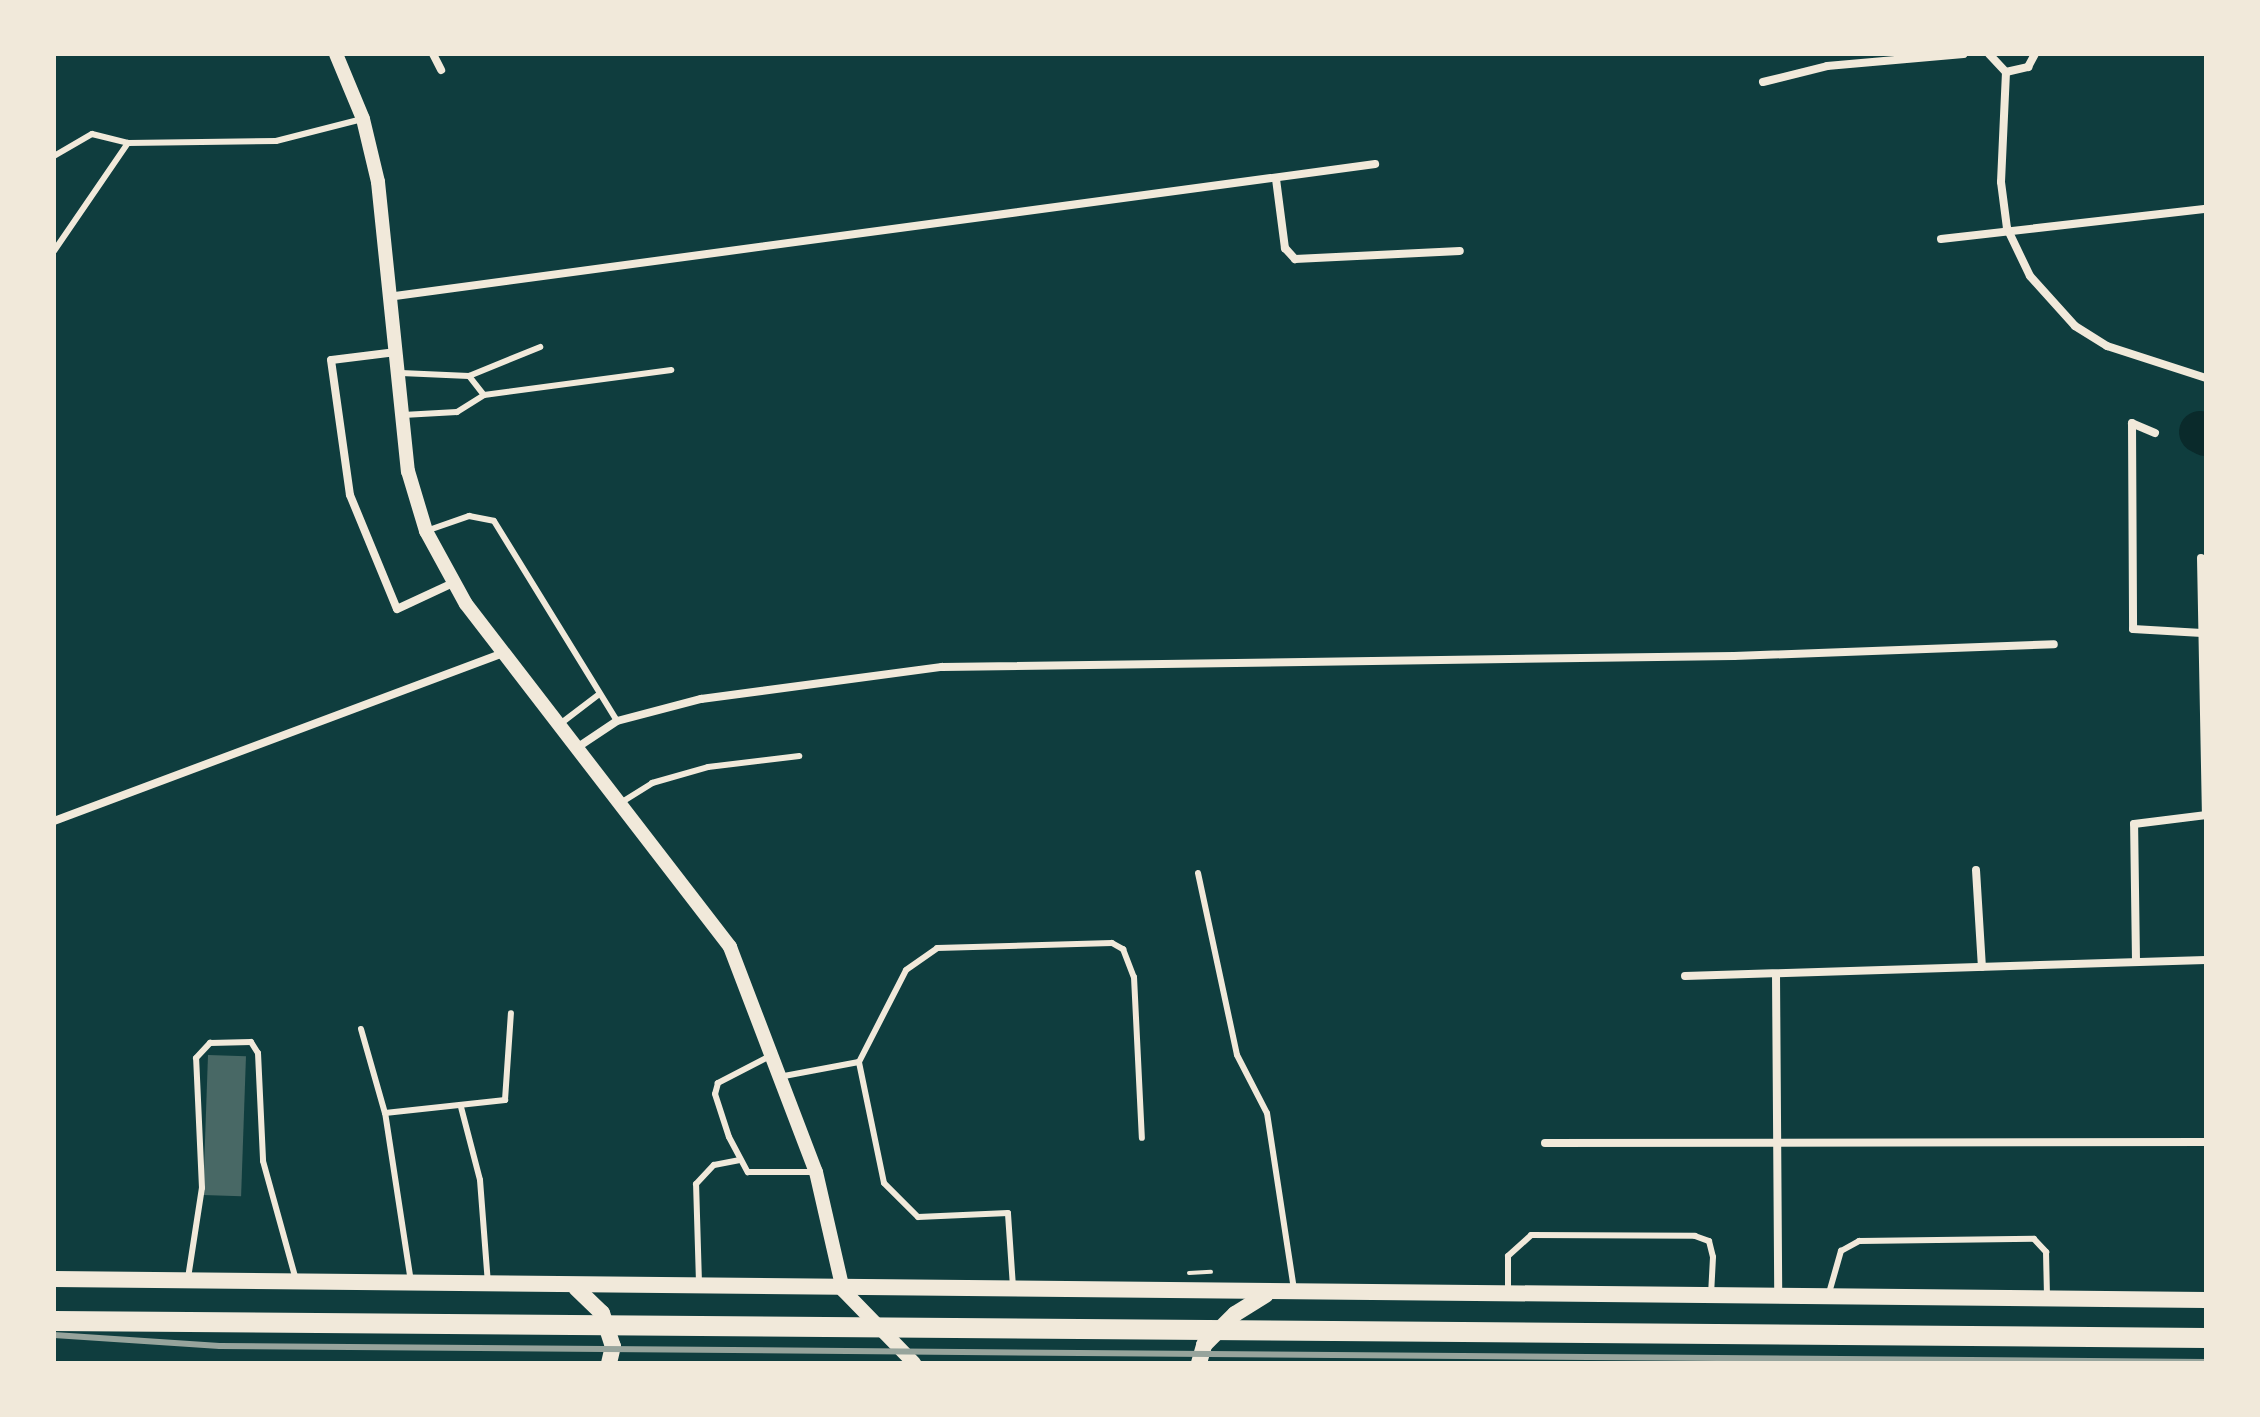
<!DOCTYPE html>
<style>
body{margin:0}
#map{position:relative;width:2260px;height:1417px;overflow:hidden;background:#0f3d3e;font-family:Montserrat,sans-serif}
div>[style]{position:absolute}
.river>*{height:42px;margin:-21px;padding:0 21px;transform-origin:21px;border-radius:21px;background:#0a2a2b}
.building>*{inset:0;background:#486865;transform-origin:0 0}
.path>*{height:4px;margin:-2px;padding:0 2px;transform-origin:2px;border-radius:2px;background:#f1e9da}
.service>*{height:6px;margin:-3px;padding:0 3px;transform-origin:3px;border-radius:3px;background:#f1e9da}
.minor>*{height:8px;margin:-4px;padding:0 4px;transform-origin:4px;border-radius:4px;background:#f1e9da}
.tertiary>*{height:14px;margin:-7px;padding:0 7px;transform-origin:7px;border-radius:7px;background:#f1e9da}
.secondary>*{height:16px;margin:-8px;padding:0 8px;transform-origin:8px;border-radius:8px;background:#f1e9da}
.primary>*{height:20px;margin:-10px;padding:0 10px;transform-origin:10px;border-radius:10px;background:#f1e9da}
.rail>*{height:6px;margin:-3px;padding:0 3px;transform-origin:3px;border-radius:3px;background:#97a49c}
span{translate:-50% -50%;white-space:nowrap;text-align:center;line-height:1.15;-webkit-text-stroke:6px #f1e9da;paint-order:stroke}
.frame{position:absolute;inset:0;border:56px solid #f1e9da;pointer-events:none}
</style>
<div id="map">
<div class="river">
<div style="left:2200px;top:432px;width:7px;rotate:27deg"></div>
</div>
<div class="building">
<div style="left:208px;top:1055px;width:38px;height:140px;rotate:2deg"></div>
</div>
<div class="path">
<div style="left:1189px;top:1273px;width:22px;rotate:-3deg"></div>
</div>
<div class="service">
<div style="left:54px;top:156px;width:44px;rotate:-30.1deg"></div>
<div style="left:92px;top:134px;width:37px;rotate:14deg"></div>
<div style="left:54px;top:251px;width:131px;rotate:-55.6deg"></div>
<div style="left:128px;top:143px;width:148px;rotate:-0.8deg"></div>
<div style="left:276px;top:141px;width:89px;rotate:-14.3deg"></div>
<div style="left:401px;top:373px;width:68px;rotate:2.5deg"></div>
<div style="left:469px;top:376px;width:24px;rotate:52deg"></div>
<div style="left:469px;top:376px;width:77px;rotate:-22.2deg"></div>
<div style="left:403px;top:415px;width:54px;rotate:-3.2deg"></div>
<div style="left:457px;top:412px;width:32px;rotate:-32deg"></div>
<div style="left:484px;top:395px;width:189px;rotate:-7.6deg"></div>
<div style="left:426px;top:531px;width:46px;rotate:-19.2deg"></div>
<div style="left:469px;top:516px;width:25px;rotate:11deg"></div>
<div style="left:494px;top:521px;width:235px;rotate:58.4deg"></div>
<div style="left:560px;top:724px;width:48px;rotate:-37.3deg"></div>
<div style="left:622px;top:802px;width:36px;rotate:-32deg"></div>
<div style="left:652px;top:783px;width:58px;rotate:-15.9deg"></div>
<div style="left:708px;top:767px;width:92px;rotate:-6.9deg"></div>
<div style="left:1198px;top:873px;width:186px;rotate:77.9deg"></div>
<div style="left:1237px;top:1055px;width:65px;rotate:62.7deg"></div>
<div style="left:1267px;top:1113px;width:179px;rotate:81.3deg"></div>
<div style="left:361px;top:1029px;width:87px;rotate:74.1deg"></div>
<div style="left:770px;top:1056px;width:59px;rotate:152.6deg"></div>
<div style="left:718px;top:1083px;width:11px;rotate:105deg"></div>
<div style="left:715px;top:1094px;width:45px;rotate:72deg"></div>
<div style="left:729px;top:1137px;width:40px;rotate:62deg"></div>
<div style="left:748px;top:1172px;width:68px"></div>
<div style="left:784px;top:1076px;width:76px;rotate:-10.6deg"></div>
<div style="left:461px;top:1107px;width:75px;rotate:75.4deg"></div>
<div style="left:480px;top:1180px;width:103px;rotate:85.6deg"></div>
<div style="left:188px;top:1278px;width:91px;rotate:-81.2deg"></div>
<div style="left:202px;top:1188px;width:130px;rotate:-92.6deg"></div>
<div style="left:196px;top:1058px;width:21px;rotate:-47deg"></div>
<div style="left:210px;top:1043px;width:41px;rotate:-1.4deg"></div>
<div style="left:251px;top:1042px;width:13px;rotate:58deg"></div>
<div style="left:258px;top:1053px;width:108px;rotate:87.3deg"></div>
<div style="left:263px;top:1161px;width:123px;rotate:74.5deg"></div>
<div style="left:411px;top:1282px;width:171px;rotate:-98.7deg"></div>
<div style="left:385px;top:1113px;width:121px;rotate:-6.2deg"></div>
<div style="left:505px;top:1100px;width:87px;rotate:-86.1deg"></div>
<div style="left:699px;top:1283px;width:99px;rotate:-91.7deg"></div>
<div style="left:696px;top:1184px;width:26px;rotate:-47deg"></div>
<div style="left:714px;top:1165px;width:25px;rotate:-11deg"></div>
<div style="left:1013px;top:1287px;width:74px;rotate:-93.9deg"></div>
<div style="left:1008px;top:1213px;width:90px;rotate:177.5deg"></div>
<div style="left:918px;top:1217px;width:48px;rotate:-135deg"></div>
<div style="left:884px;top:1183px;width:124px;rotate:-101.7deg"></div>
<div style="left:859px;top:1062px;width:103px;rotate:-62.9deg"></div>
<div style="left:906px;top:970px;width:38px;rotate:-35deg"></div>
<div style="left:937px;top:948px;width:175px;rotate:-1.6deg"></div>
<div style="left:1112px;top:943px;width:13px;rotate:29deg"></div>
<div style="left:1123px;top:949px;width:30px;rotate:69deg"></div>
<div style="left:1134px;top:977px;width:161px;rotate:87.2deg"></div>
<div style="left:1508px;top:1290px;width:34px;rotate:-90deg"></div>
<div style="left:1508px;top:1256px;width:31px;rotate:-42deg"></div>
<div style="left:1531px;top:1235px;width:164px;rotate:0.3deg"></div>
<div style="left:1695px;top:1236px;width:15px;rotate:20deg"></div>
<div style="left:1709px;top:1241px;width:16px;rotate:76deg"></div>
<div style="left:1713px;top:1257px;width:36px;rotate:93deg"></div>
<div style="left:1829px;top:1293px;width:44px;rotate:-74.1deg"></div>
<div style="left:1841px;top:1251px;width:21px;rotate:-29deg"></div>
<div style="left:1859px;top:1241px;width:175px;rotate:-0.7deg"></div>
<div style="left:2034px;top:1239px;width:18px;rotate:47deg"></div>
<div style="left:2046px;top:1252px;width:43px;rotate:88.7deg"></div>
</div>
<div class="minor">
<div style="left:433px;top:54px;width:18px;rotate:63deg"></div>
<div style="left:1989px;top:54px;width:25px;rotate:47deg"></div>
<div style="left:2006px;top:72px;width:23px;rotate:-13deg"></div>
<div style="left:2028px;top:67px;width:15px;rotate:-62deg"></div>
<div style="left:2006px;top:72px;width:110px;rotate:92.6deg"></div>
<div style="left:2001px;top:182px;width:46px;rotate:82.6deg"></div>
<div style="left:2007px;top:228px;width:53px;rotate:64.4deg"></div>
<div style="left:2030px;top:276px;width:67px;rotate:48deg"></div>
<div style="left:2075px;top:326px;width:38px;rotate:32deg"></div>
<div style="left:2107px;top:346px;width:104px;rotate:17.9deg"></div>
<div style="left:1763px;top:82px;width:66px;rotate:-14deg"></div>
<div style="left:1827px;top:66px;width:137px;rotate:-5deg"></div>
<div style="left:1276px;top:179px;width:70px;rotate:82.6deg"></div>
<div style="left:1285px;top:248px;width:15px;rotate:48deg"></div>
<div style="left:1295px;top:259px;width:165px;rotate:-2.8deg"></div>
<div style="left:1941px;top:239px;width:267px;rotate:-6.5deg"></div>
<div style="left:395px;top:296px;width:989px;rotate:-7.67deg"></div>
<div style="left:396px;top:352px;width:65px;rotate:173deg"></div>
<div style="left:331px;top:360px;width:136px;rotate:82deg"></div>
<div style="left:350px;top:495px;width:123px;rotate:67.6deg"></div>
<div style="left:397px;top:609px;width:62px;rotate:-24.9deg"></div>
<div style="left:2155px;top:433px;width:25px;rotate:-157deg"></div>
<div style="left:2132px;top:423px;width:206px;rotate:89.7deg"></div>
<div style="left:2133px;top:629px;width:69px;rotate:3.3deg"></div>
<div style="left:2201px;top:558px;width:257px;rotate:88.9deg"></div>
<div style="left:578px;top:747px;width:47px;rotate:-33.7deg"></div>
<div style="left:617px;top:721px;width:87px;rotate:-14.7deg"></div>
<div style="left:701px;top:699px;width:243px;rotate:-7.6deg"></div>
<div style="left:942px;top:667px;width:792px;rotate:-0.8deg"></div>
<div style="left:1734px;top:656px;width:320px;rotate:-2.1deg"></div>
<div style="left:54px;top:821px;width:479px;rotate:-20.5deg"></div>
<div style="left:1976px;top:870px;width:97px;rotate:86.5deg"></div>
<div style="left:2136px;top:961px;width:137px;rotate:-90.8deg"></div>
<div style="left:2134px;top:824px;width:73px;rotate:-7.1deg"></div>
<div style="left:1776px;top:974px;width:322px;rotate:89.6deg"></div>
<div style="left:1685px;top:976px;width:521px;rotate:-1.76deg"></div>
<div style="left:1545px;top:1143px;width:661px;rotate:-0.09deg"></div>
</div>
<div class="tertiary">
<div style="left:336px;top:54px;width:70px;rotate:67.4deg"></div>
<div style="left:363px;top:119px;width:65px;rotate:76.6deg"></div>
<div style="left:378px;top:182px;width:291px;rotate:84.1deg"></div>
<div style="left:408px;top:471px;width:63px;rotate:73.3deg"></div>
<div style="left:426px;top:531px;width:83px;rotate:61.3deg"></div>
<div style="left:466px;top:604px;width:433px;rotate:52.4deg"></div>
<div style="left:730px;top:947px;width:241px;rotate:69.1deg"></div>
<div style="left:816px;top:1172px;width:121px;rotate:77.1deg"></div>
<div style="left:843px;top:1290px;width:102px;rotate:45.8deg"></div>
</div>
<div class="secondary">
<div style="left:54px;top:1279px;width:2152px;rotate:0.56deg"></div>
<div style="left:576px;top:1288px;width:36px;rotate:44deg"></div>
<div style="left:602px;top:1313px;width:35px;rotate:72deg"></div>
<div style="left:613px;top:1346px;width:17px;rotate:103deg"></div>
<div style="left:1199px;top:1363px;width:19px;rotate:-74deg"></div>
<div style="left:1204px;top:1345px;width:44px;rotate:-45deg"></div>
<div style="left:1235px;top:1314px;width:36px;rotate:-32deg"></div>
</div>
<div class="primary">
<div style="left:54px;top:1321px;width:2152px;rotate:0.45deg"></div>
</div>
<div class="rail">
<div style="left:54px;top:1335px;width:166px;rotate:3.8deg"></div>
<div style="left:220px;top:1346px;width:1986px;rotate:0.46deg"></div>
</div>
<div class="frame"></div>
</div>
